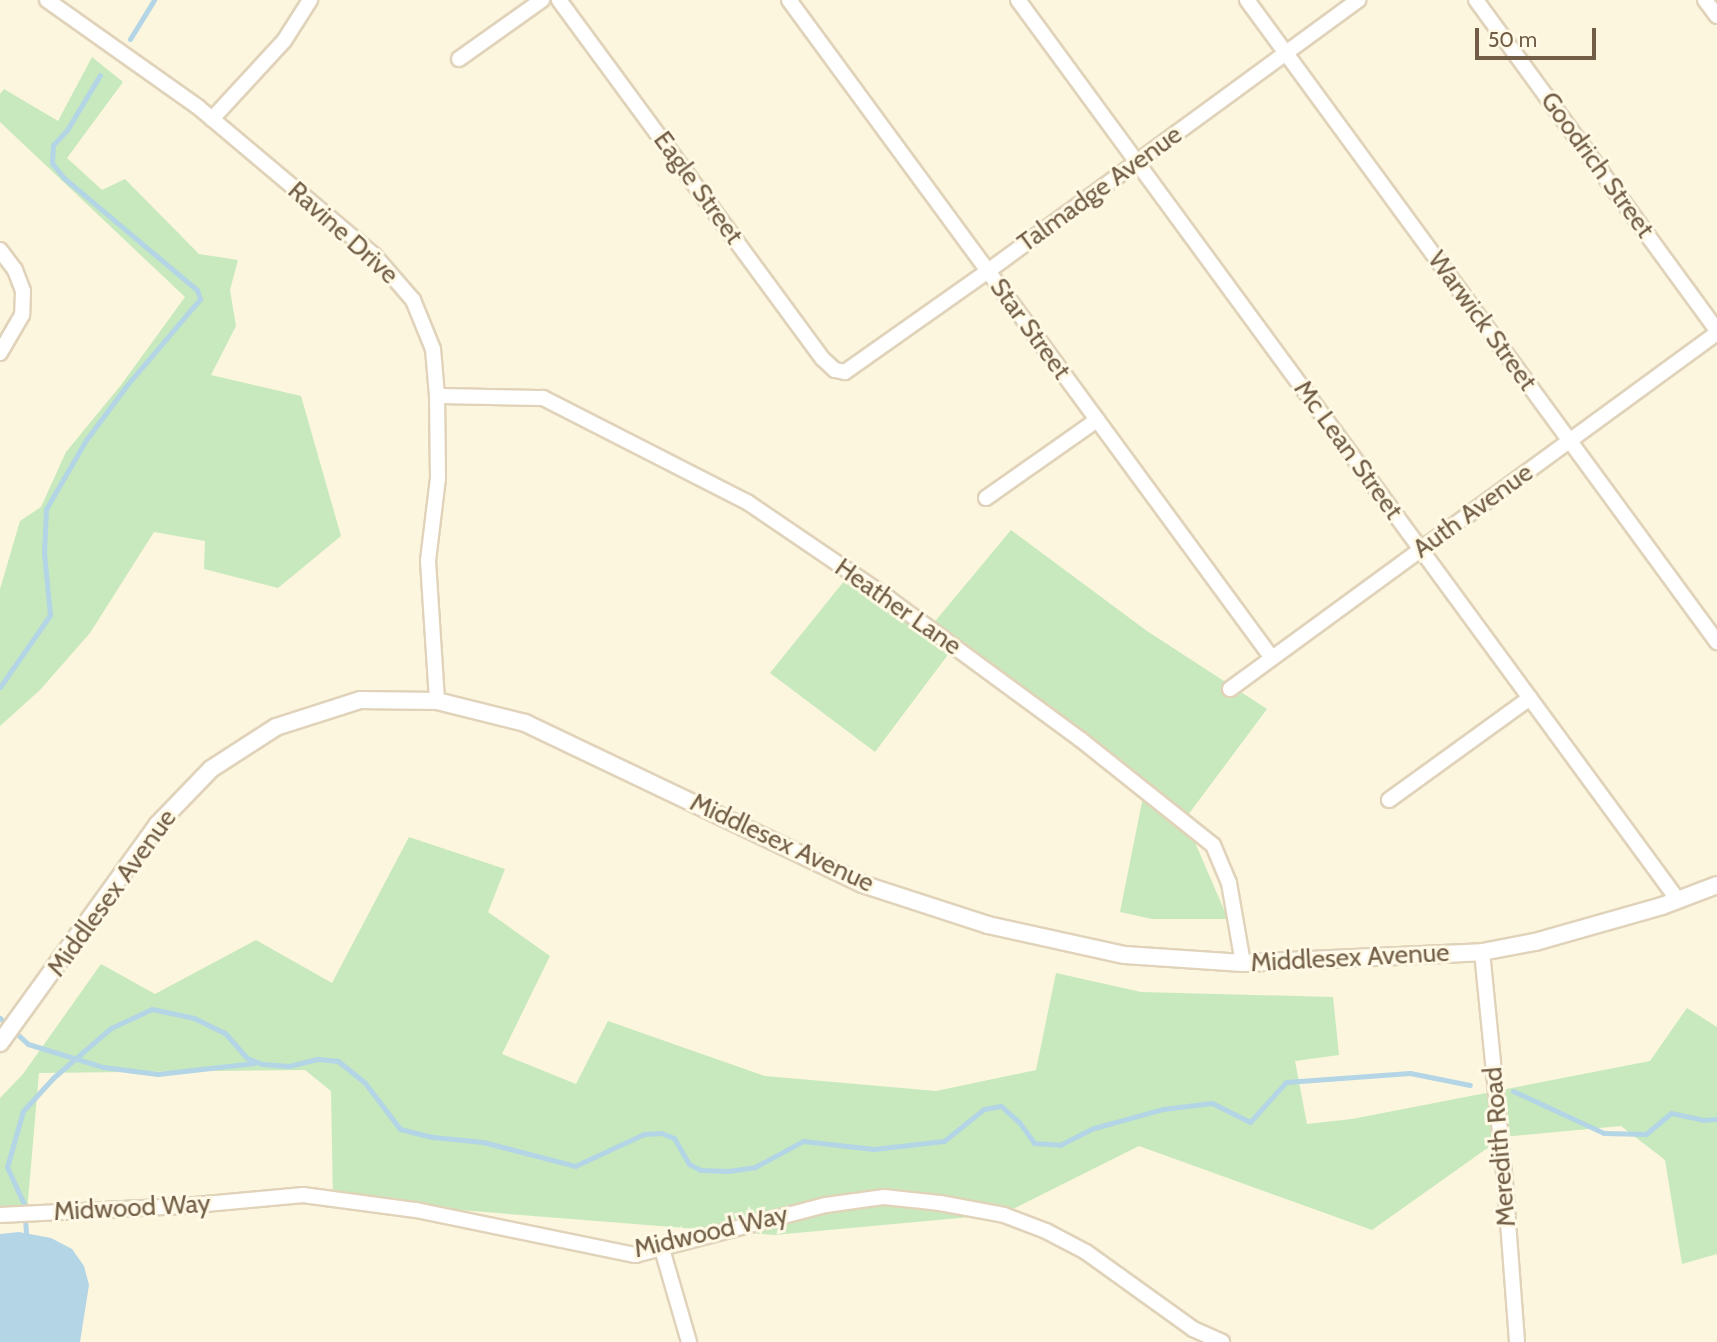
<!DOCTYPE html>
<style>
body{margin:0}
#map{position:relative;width:1717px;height:1342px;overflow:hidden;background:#fcf6de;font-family:Cabin,sans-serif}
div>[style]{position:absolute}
.green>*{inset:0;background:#c7e9bd}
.water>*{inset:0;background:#b3d5e6}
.stream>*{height:5px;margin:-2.5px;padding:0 2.5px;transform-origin:2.5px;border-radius:2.5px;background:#b3d5e6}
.roads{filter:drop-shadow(2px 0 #e0d3ba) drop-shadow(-2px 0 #e0d3ba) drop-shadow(0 2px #e0d3ba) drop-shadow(0 -2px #e0d3ba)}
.minor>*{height:14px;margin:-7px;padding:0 7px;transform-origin:7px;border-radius:7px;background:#fff}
.tertiary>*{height:16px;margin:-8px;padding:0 8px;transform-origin:8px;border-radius:8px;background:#fff}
span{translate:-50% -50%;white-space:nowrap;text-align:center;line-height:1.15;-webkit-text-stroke:6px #fff9e5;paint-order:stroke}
.street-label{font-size:26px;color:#725e46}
.scale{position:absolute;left:1475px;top:28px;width:121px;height:32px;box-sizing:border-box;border:4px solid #725e46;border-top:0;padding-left:9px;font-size:21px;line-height:24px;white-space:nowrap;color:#725e46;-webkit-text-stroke:5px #fff9e5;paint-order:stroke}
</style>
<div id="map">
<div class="green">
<div style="clip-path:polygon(92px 57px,123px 82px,67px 158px,102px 190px,125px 179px,199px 254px,238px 260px,230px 290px,236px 326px,211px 375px,301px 396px,341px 536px,278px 588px,204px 569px,205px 541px,154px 532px,90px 633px,40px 690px,0 726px,0 589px,20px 521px,41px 507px,66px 452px,121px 385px,185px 297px,0 122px,0 94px,4px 89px,58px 121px)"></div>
<div style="clip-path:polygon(1011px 530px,1147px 631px,1267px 709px,1185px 819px,1228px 919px,1152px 919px,1120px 912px,1145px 787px,956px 644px,875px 752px,770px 673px,857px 565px,932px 625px)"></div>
<div style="clip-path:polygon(409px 837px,505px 869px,488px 912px,550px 956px,502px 1054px,576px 1084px,608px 1021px,765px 1076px,936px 1091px,1036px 1070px,1056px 973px,1141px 992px,1333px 997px,1339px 1055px,1295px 1061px,1307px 1124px,1352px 1119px,1650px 1061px,1687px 1008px,1717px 1027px,1717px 1254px,1682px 1264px,1665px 1160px,1621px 1126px,1503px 1137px,1372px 1230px,1139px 1146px,1003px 1214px,774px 1235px,333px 1200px,331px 1091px,305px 1070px,39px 1073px,27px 1212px,0 1213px,0 1098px,23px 1074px,101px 964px,155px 994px,256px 940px,332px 983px)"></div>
</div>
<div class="water">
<div style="clip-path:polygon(19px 1232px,51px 1238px,72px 1249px,84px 1266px,89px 1285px,80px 1342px,0 1342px,0 1234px)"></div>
</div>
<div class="stream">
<div style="left:130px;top:39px;width:46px;rotate:-58.4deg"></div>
<div style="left:0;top:687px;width:88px;rotate:-55.2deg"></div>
<div style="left:50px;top:615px;width:62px;rotate:-95.5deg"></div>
<div style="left:44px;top:553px;width:44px;rotate:-87.4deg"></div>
<div style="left:46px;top:509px;width:80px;rotate:-59.9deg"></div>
<div style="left:86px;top:440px;width:69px;rotate:-53.3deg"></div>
<div style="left:127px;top:385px;width:113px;rotate:-49.7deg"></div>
<div style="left:200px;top:299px;width:9px;rotate:-108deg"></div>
<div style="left:197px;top:290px;width:174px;rotate:-139.9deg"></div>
<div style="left:64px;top:178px;width:19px;rotate:-129deg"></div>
<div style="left:52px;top:163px;width:18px;rotate:-87deg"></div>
<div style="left:53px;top:145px;width:21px;rotate:-47deg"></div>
<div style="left:67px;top:130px;width:64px;rotate:-59deg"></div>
<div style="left:0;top:1018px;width:38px;rotate:43deg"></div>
<div style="left:28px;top:1044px;width:78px;rotate:17deg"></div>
<div style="left:103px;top:1067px;width:55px;rotate:7.3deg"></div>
<div style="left:158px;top:1074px;width:97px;rotate:-6.5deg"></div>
<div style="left:1513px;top:1091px;width:100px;rotate:24.8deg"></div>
<div style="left:1604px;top:1133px;width:42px;rotate:1.4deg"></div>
<div style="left:1646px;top:1134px;width:33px;rotate:-40deg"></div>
<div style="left:1671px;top:1113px;width:33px;rotate:12deg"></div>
<div style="left:1703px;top:1120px;width:14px;rotate:-4deg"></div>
<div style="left:26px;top:1233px;width:29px;rotate:-94deg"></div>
<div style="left:24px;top:1204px;width:41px;rotate:-114.7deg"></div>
<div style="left:7px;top:1167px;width:58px;rotate:-74.1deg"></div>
<div style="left:23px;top:1111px;width:45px;rotate:-47.7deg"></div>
<div style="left:53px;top:1078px;width:77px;rotate:-40.8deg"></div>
<div style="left:111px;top:1028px;width:45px;rotate:-24.9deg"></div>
<div style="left:152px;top:1009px;width:43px;rotate:12.1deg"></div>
<div style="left:194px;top:1018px;width:34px;rotate:26deg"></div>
<div style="left:225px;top:1033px;width:33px;rotate:49deg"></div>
<div style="left:247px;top:1058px;width:16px;rotate:22deg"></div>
<div style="left:262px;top:1064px;width:27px;rotate:4deg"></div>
<div style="left:289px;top:1066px;width:30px;rotate:-14deg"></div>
<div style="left:318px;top:1059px;width:20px;rotate:6deg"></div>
<div style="left:338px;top:1061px;width:35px;rotate:39deg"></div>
<div style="left:365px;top:1083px;width:58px;rotate:52.7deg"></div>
<div style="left:400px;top:1129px;width:34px;rotate:14deg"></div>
<div style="left:433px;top:1137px;width:50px;rotate:5.7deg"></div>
<div style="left:483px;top:1142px;width:95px;rotate:14.6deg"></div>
<div style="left:575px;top:1166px;width:76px;rotate:-24.9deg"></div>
<div style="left:644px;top:1134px;width:17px;rotate:-3deg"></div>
<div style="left:661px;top:1133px;width:14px;rotate:21deg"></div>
<div style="left:674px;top:1138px;width:30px;rotate:60deg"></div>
<div style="left:689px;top:1164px;width:13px;rotate:27deg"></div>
<div style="left:701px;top:1170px;width:27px;rotate:2deg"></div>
<div style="left:728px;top:1171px;width:27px;rotate:-8deg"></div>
<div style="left:755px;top:1167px;width:55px;rotate:-28.4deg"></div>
<div style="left:803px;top:1141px;width:71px;rotate:6.4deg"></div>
<div style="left:874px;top:1149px;width:70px;rotate:-6.5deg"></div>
<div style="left:944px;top:1141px;width:51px;rotate:-38.7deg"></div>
<div style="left:984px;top:1109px;width:17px;rotate:-10deg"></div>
<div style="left:1001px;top:1106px;width:24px;rotate:42deg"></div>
<div style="left:1019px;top:1122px;width:26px;rotate:54deg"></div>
<div style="left:1034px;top:1143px;width:26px;rotate:4deg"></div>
<div style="left:1060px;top:1145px;width:38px;rotate:-27deg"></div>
<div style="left:1094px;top:1128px;width:72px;rotate:-15.4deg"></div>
<div style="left:1163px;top:1109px;width:49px;rotate:-7deg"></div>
<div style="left:1212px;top:1103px;width:42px;rotate:26.6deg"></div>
<div style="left:1250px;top:1122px;width:54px;rotate:-48deg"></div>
<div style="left:1286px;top:1082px;width:124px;rotate:-4.2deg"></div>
<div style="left:1410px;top:1073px;width:61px;rotate:11.3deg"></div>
</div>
<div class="roads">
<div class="minor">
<div style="left:47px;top:0;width:185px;rotate:35.3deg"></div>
<div style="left:198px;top:107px;width:230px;rotate:40.1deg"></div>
<div style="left:374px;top:255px;width:60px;rotate:49.1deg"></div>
<div style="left:413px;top:300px;width:53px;rotate:67.8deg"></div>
<div style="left:433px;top:349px;width:47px;rotate:85.1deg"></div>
<div style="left:437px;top:396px;width:82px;rotate:89.3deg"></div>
<div style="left:438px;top:478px;width:84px;rotate:96.9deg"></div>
<div style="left:428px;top:561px;width:140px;rotate:86.3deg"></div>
<div style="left:559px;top:0;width:446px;rotate:53.7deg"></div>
<div style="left:823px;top:359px;width:16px;rotate:43deg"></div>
<div style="left:835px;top:370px;width:10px;rotate:11deg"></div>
<div style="left:845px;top:372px;width:175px;rotate:-35.2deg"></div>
<div style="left:988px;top:271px;width:459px;rotate:-36.2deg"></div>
<div style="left:789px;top:0;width:816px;rotate:53.72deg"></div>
<div style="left:1018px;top:0;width:1116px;rotate:53.75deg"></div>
<div style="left:1247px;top:0;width:796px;rotate:53.79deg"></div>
<div style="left:1476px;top:0;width:409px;rotate:53.9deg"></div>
<div style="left:1705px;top:0;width:20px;rotate:53deg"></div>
<div style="left:459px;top:59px;width:102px;rotate:-35.4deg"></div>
<div style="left:212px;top:119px;width:106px;rotate:-47.3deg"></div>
<div style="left:284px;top:41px;width:49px;rotate:-57.6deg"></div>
<div style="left:0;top:250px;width:25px;rotate:53deg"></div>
<div style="left:15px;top:270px;width:22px;rotate:69deg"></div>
<div style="left:23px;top:291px;width:24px;rotate:92deg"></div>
<div style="left:22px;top:315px;width:44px;rotate:120.1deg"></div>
<div style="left:437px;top:396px;width:106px;rotate:1.1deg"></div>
<div style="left:543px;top:398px;width:229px;rotate:27deg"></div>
<div style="left:747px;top:502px;width:171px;rotate:34.2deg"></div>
<div style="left:888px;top:598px;width:238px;rotate:36.3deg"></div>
<div style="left:1080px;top:739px;width:170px;rotate:38.6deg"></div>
<div style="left:1213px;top:845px;width:41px;rotate:67.2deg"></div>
<div style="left:1229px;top:883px;width:81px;rotate:80.1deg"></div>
<div style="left:986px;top:498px;width:136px;rotate:-35.1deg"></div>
<div style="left:1230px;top:689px;width:603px;rotate:-36.17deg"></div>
<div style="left:1389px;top:800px;width:174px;rotate:-35.9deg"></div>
<div style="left:1482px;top:952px;width:231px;rotate:84.3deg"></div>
<div style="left:1505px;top:1182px;width:160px;rotate:85.7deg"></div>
<div style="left:0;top:1215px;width:184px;rotate:-2.8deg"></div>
<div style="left:184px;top:1206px;width:120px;rotate:-5.3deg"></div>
<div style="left:303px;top:1195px;width:114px;rotate:7.6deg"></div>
<div style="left:416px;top:1210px;width:224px;rotate:11.6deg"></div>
<div style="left:635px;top:1255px;width:197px;rotate:-14.7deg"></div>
<div style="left:826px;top:1205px;width:59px;rotate:-7.9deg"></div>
<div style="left:884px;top:1197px;width:56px;rotate:6.1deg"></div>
<div style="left:940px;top:1203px;width:65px;rotate:10.6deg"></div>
<div style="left:1004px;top:1215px;width:45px;rotate:20.9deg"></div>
<div style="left:1046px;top:1231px;width:45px;rotate:27.7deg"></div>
<div style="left:1086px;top:1252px;width:132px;rotate:35.7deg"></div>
<div style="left:1193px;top:1329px;width:32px;rotate:24deg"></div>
<div style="left:662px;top:1249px;width:97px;rotate:73.8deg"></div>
</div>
<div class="tertiary">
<div style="left:0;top:1043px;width:269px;rotate:-54.2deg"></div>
<div style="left:157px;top:825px;width:78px;rotate:-46deg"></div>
<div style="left:211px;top:769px;width:77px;rotate:-32.9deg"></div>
<div style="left:276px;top:727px;width:88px;rotate:-17.8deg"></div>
<div style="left:360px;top:700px;width:77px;rotate:0.7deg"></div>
<div style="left:437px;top:701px;width:91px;rotate:14deg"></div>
<div style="left:525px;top:723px;width:373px;rotate:25.5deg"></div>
<div style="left:862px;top:884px;width:133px;rotate:18deg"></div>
<div style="left:988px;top:925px;width:140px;rotate:12.4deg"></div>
<div style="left:1125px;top:955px;width:118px;rotate:3.9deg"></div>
<div style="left:1243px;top:963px;width:239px;rotate:-2.6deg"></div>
<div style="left:1482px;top:952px;width:54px;rotate:-10.7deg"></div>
<div style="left:1535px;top:942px;width:132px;rotate:-15.8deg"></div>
<div style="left:1662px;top:906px;width:59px;rotate:-20.9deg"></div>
</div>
</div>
<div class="street-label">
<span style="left:1597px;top:165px;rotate:54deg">Goodrich Street</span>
<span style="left:698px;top:188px;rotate:54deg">Eagle Street</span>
<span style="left:1100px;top:189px;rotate:-36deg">Talmadge Avenue</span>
<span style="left:343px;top:233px;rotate:42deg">Ravine Drive</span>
<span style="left:1482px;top:321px;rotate:54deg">Warwick Street</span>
<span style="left:1030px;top:329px;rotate:54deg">Star Street</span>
<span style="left:1348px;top:450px;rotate:54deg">Mc Lean Street</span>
<span style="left:1473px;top:511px;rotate:-36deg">Auth Avenue</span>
<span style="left:898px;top:607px;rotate:35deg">Heather Lane</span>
<span style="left:782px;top:843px;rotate:25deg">Middlesex Avenue</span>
<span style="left:112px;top:893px;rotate:-54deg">Middlesex Avenue</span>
<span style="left:1350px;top:958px;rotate:-3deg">Middlesex Avenue</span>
<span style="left:1500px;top:1147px;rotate:-95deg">Meredith Road</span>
<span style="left:132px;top:1208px;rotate:-3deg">Midwood Way</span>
<span style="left:711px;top:1232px;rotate:-13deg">Midwood Way</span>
</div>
<div class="scale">50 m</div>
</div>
